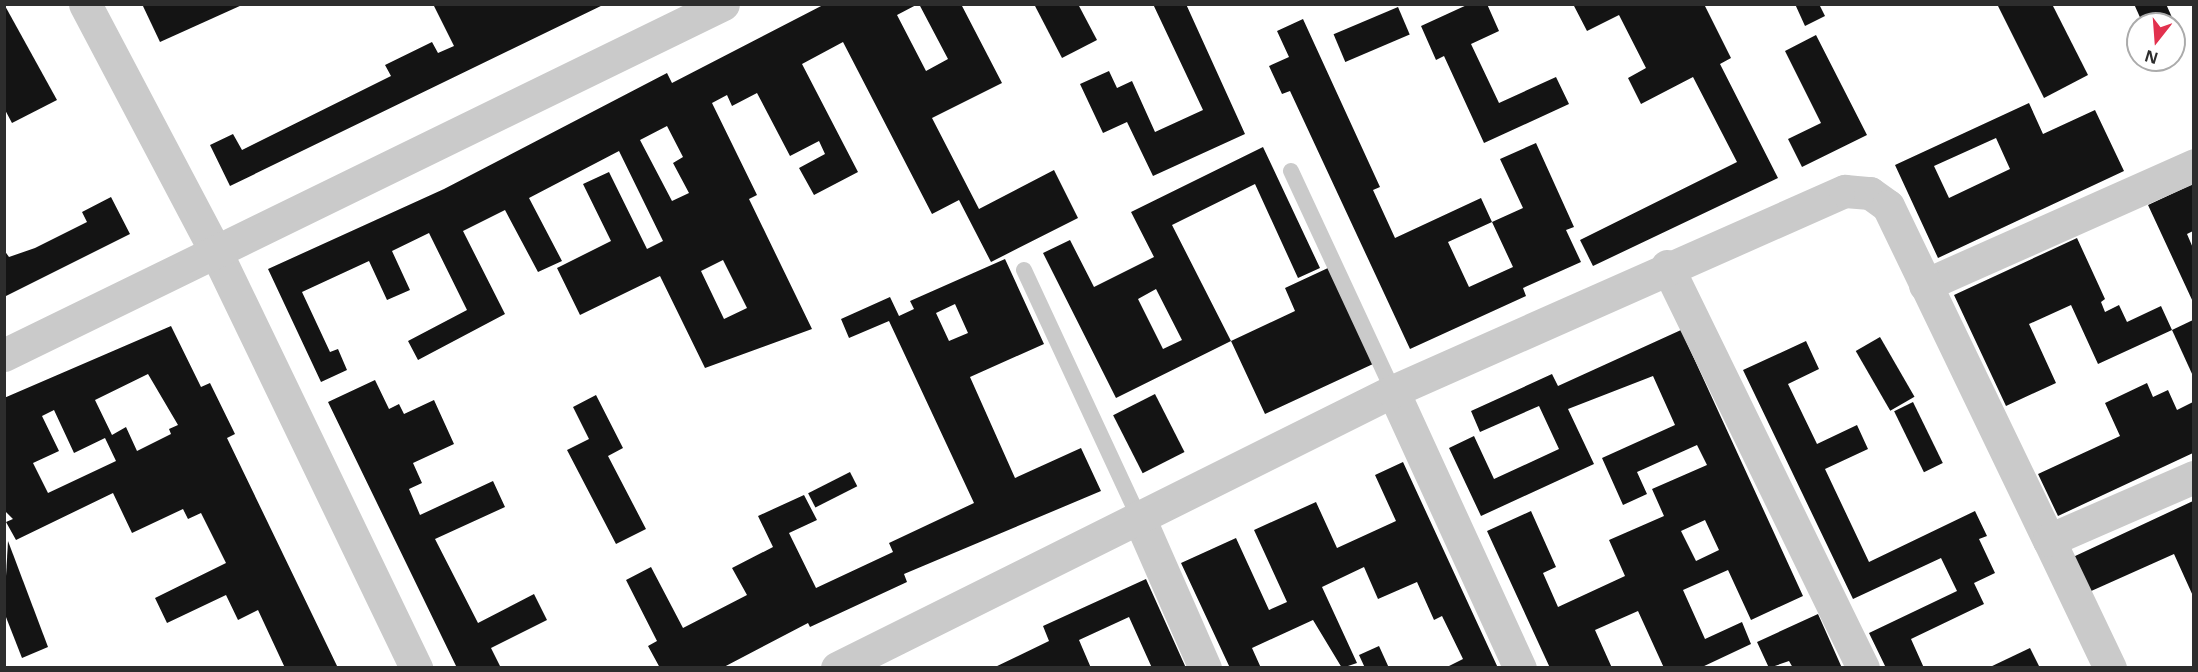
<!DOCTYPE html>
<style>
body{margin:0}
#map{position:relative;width:2198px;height:672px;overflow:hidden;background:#fff;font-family:"Noto Sans",sans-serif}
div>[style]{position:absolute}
.building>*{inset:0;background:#141414;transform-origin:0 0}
.lane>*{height:16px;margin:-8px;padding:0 8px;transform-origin:8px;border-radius:8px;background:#cacaca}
.street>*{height:33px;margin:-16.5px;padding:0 16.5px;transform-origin:16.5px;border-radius:16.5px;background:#cacaca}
span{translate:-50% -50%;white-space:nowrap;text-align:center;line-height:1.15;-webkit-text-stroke:6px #fff;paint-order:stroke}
.frame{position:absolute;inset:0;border:6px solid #2d2d2d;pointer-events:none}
.north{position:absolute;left:2126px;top:12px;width:60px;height:60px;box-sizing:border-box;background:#fff;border:2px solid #ababab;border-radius:50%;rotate:197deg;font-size:16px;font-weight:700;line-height:24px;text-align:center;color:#2d2d2d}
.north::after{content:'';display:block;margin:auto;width:21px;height:27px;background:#e2314e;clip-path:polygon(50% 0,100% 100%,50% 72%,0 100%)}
</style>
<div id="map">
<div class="building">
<div style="clip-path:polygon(4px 4px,57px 100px,12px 123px,4px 108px)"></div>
<div style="clip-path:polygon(142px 4px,242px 4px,242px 5px,160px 42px)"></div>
<div style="clip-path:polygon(433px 4px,605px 4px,230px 186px,210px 145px,233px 134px,242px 150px,391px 76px,385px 65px,432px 42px,438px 53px,454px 46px)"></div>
<div style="clip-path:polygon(evenodd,825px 4px,918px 4px,897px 15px,926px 71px,948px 59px,919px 4px,961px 4px,1002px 83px,932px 118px,979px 209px,1054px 170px,1078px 218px,991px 262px,959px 200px,932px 214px,843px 42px,802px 64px,858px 172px,814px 195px,799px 168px,825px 154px,819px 141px,790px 156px,757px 93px,732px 106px,727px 95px,712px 103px,757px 195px,749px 199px,812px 329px,705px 368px,660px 276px,580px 315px,557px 268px,611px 241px,583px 184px,609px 172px,647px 249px,663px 241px,619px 151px,529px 198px,562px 261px,538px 272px,505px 210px,463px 231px,505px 314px,418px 360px,408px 341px,467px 310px,429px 233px,392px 251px,410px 290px,387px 300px,369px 261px,302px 292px,330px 352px,338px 349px,347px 370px,321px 382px,268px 269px,444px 189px,667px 73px,672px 83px,825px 4px,667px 126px,683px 157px,673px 163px,689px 193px,672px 201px,640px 140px,667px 126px,825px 4px,723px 260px,747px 308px,724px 319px,701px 271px,723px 260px)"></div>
<div style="clip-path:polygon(1034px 4px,1078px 4px,1097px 40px,1062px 58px)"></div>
<div style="clip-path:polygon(1153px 4px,1186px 4px,1245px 134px,1153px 176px,1127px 122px,1103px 133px,1080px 84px,1109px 71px,1117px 88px,1132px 81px,1155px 132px,1203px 110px)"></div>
<div style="clip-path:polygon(1469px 4px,1487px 4px,1499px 31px,1471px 44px,1499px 103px,1556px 77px,1569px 104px,1484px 143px,1444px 56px,1436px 60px,1421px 26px)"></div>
<div style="clip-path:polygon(1573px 4px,1704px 4px,1731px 58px,1720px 64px,1778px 178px,1593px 266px,1580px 240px,1737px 162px,1693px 77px,1641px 104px,1628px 78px,1646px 68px,1619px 15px,1587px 31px)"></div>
<div style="clip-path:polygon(1795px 4px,1819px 4px,1825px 16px,1805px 26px)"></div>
<div style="clip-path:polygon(1997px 4px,2052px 4px,2088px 75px,2044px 98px)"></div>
<div style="clip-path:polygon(2134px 4px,2166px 4px,2175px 24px,2143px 24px)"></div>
<div style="left:1398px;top:7px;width:30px;height:70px;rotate:67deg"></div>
<div style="clip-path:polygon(evenodd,1303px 19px,1380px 187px,1373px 190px,1395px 238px,1481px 198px,1492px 222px,1523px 208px,1500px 159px,1536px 143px,1574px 227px,1566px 230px,1581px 262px,1523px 288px,1526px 296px,1410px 349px,1290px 91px,1282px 94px,1269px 66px,1289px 57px,1277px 31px,1303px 19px,1492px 222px,1513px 267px,1469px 287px,1448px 242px,1492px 222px)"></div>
<div style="clip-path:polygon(1816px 35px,1867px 135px,1802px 167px,1788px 139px,1821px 123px,1785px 51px)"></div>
<div style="clip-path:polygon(evenodd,2029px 103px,2043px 134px,2095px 110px,2124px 171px,1938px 258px,1895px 165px,2029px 103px,1996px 138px,2010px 169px,1949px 198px,1934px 166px,1996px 138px)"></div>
<div style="clip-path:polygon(evenodd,1263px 147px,1320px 268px,1298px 278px,1255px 184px,1172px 225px,1231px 341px,1116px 398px,1043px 253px,1070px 240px,1094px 287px,1154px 257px,1131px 212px,1263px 147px,1156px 289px,1182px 340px,1163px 349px,1138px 299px,1156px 289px)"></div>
<div style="clip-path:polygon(2193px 184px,2193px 231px,2187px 234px,2193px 248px,2193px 302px,2148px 205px)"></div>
<div style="clip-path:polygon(111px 197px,130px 234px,4px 297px,4px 250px,9px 257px,35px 248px,87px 222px,82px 212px)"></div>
<div style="clip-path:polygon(2077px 238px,2105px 299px,2101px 302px,2105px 312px,2119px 305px,2127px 322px,2161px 306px,2172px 330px,2098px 364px,2071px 305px,2029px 324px,2056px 383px,2006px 406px,1954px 295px)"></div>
<div style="clip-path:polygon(evenodd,1005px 259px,1044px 344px,970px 377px,1015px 478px,1081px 448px,1101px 491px,904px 574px,907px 582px,810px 627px,808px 623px,722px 668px,660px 668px,648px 646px,657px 641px,626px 580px,651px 567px,683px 628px,747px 595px,732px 568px,773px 547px,758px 516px,804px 495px,817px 520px,789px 533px,816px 588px,893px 552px,889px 543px,974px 503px,889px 321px,849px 338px,841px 319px,890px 297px,899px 316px,914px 309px,910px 301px,1005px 259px,955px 304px,968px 333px,949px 341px,936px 313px,955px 304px)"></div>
<div style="clip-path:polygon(1328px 268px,1373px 364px,1265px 414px,1231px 341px,1295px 311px,1285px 288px)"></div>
<div style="clip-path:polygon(2193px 320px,2193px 376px,2172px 330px)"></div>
<div style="clip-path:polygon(evenodd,171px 326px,201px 387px,210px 383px,235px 434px,227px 438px,338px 668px,285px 668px,258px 610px,238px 620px,226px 595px,167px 623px,155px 598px,226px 563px,201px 513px,188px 519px,183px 509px,132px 533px,113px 493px,16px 540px,6px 522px,13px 519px,4px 510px,4px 398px,171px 326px,148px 374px,178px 425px,169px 429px,171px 434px,137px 451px,126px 427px,112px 435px,95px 400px,148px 374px,171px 326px,54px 410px,74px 453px,105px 438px,116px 461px,48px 493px,33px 463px,59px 451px,42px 416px,54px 410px)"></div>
<div style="clip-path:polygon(evenodd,1681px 330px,1803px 596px,1751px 620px,1728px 570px,1683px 590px,1705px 639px,1742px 622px,1751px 644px,1700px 668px,1664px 668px,1638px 611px,1595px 630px,1612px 668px,1550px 668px,1487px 531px,1531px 511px,1556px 567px,1543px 573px,1558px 607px,1625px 576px,1609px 540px,1664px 516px,1652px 489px,1707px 465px,1697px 445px,1637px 472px,1647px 494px,1623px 505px,1602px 458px,1675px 425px,1653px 376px,1568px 409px,1594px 464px,1481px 516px,1449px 448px,1474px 436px,1494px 479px,1559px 449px,1539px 406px,1480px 432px,1471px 411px,1552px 374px,1558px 386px,1681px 330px,1705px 520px,1719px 550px,1696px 561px,1681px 531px,1705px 520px)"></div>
<div style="left:1880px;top:337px;width:69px;height:28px;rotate:60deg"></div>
<div style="clip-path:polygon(1806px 341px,1819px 369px,1788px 384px,1817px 444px,1857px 425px,1868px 449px,1825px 469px,1869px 562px,1975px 511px,1987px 536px,1979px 539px,1995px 573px,1974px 583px,1984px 604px,1911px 639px,1924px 668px,1886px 668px,1869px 633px,1957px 591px,1941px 558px,1853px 599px,1743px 370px)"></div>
<div style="clip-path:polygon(375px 380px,389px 409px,399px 404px,404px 414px,434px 400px,454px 444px,413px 463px,422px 483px,409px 489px,420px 515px,493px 481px,505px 507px,435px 539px,478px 623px,534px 594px,547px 620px,491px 648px,501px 668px,457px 668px,328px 402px)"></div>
<div style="clip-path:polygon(2147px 383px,2153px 397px,2168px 390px,2177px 410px,2193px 402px,2193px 453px,2058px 516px,2038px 474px,2120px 436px,2105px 403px)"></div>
<div style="left:1155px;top:394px;width:65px;height:47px;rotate:63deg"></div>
<div style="clip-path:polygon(596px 395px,623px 448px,608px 456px,646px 529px,616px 544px,567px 450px,589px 439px,573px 407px)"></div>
<div style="left:1913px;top:402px;width:68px;height:21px;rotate:64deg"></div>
<div style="clip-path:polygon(1403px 462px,1498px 668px,1445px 668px,1463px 659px,1442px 616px,1434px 620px,1417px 582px,1378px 599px,1364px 567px,1322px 587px,1357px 663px,1342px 668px,1313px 620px,1252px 648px,1261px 668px,1230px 668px,1181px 563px,1236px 538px,1269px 610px,1287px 602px,1254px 530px,1316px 502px,1337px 548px,1396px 521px,1375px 475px)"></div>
<div style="left:850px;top:472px;width:16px;height:47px;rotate:63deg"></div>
<div style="clip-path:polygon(2193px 501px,2193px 596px,2174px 554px,2089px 592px,2073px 557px)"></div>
<div style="clip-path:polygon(8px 541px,48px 647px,22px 658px,4px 612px)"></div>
<div style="clip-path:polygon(1146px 579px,1186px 668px,1152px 668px,1129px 617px,1079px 640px,1091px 668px,993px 668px,1049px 641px,1043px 626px)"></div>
<div style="clip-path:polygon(1818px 614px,1842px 668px,1793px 668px,1789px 661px,1769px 668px,1757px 642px)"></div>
<div style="clip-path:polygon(1379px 646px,1389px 668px,1365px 668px,1359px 655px)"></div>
<div style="clip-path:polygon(2030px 648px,2040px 668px,1988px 668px)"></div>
</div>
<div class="lane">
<div style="left:1291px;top:171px;width:242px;rotate:65.1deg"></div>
<div style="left:1024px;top:270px;width:276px;rotate:65.1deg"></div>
</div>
<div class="street">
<div style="left:85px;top:4px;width:280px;rotate:62.2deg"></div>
<div style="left:216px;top:252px;width:462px;rotate:64.3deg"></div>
<div style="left:1667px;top:266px;width:447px;rotate:64deg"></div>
<div style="left:1925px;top:285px;width:295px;rotate:-24deg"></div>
<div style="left:4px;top:355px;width:800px;rotate:-26.02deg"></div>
<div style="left:1393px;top:391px;width:305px;rotate:65.4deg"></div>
<div style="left:1140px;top:520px;width:162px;rotate:66.3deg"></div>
<div style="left:837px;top:668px;width:621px;rotate:-26.48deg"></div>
<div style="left:1393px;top:391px;width:494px;rotate:-23.9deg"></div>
<div style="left:1845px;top:191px;width:25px;rotate:5deg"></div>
<div style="left:1870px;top:193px;width:22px;rotate:36deg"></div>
<div style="left:1888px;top:206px;width:371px;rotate:64.3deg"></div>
<div style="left:2110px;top:668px;width:142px;rotate:-115.5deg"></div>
<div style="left:2049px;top:540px;width:158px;rotate:-23.5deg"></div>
</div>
<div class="frame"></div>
<div class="north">N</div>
</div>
